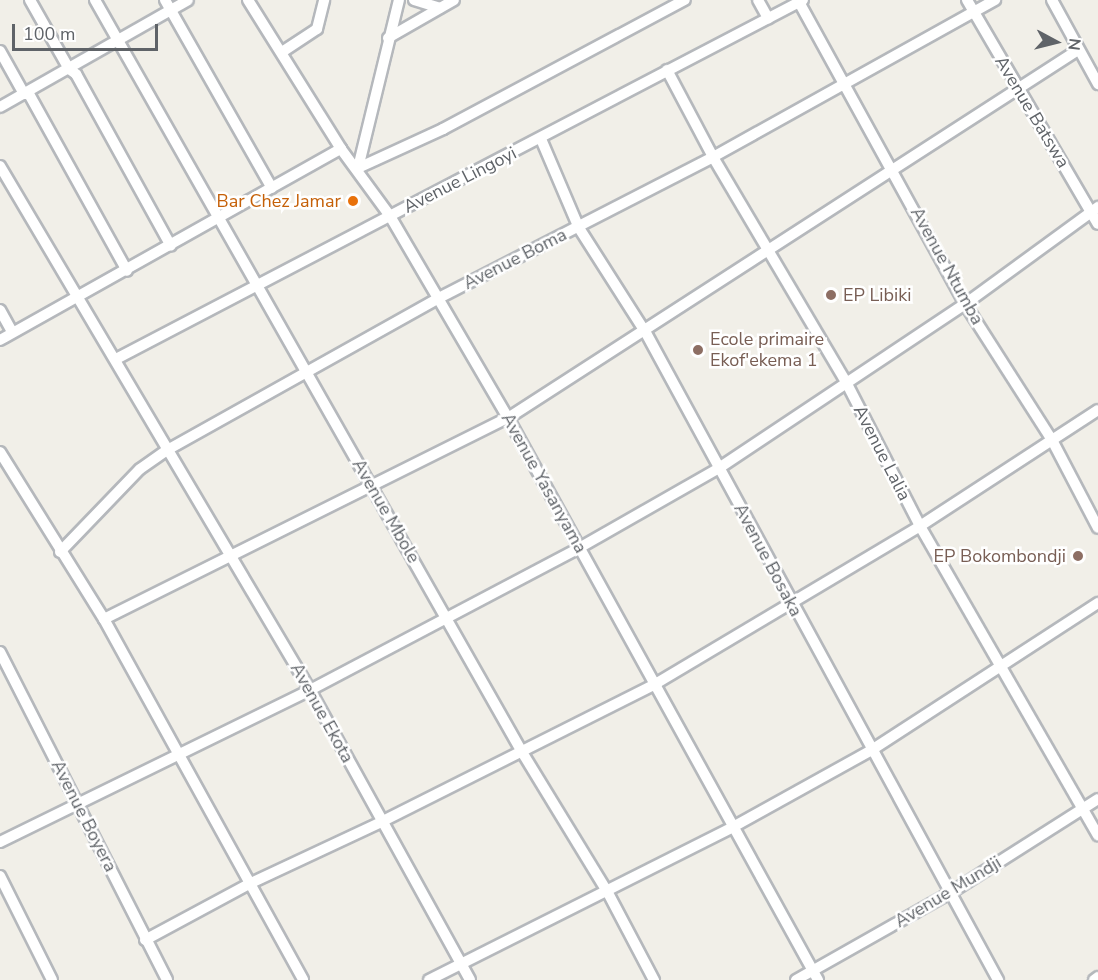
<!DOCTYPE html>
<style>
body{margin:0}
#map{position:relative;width:1098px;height:980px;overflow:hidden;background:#f1efe8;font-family:"Nunito Sans",sans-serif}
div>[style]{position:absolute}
.roads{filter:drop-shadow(2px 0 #b5b8bc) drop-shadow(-2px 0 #b5b8bc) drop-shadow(0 2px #b5b8bc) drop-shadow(0 -2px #b5b8bc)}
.minor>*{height:10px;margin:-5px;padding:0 5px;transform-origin:5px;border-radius:5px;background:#fff}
.dots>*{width:16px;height:16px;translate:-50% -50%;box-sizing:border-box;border:3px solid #fff;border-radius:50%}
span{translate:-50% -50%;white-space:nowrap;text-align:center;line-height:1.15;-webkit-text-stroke:5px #fff;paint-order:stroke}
.street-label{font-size:18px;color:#5f6368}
.food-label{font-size:18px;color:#c56008}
.right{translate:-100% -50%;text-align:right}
.education-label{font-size:18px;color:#785e54}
.left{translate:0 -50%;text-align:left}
.north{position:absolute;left:1026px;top:12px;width:60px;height:60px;-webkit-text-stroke:4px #fff;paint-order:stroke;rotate:97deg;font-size:16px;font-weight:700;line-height:24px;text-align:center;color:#5f6368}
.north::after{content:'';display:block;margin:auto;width:21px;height:27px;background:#5f6368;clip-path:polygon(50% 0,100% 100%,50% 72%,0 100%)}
.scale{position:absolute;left:12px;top:24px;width:146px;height:27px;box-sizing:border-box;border:3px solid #5f6368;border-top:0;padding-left:8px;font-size:18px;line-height:21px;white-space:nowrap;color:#5f6368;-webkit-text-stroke:4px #fff;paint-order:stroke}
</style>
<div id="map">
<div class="roads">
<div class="minor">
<div style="left:30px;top:0;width:79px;rotate:60.5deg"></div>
<div style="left:69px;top:69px;width:9px;rotate:36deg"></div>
<div style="left:76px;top:74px;width:196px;rotate:61.1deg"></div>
<div style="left:95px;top:0;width:865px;rotate:60.41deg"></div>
<div style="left:522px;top:752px;width:163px;rotate:58.6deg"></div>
<div style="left:607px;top:891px;width:101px;rotate:62.2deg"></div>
<div style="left:165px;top:0;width:216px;rotate:60.4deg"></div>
<div style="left:248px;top:0;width:176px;rotate:58deg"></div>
<div style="left:341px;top:149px;width:83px;rotate:53.8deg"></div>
<div style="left:390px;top:216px;width:234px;rotate:59.7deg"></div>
<div style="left:508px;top:418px;width:642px;rotate:61.12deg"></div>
<div style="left:414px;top:0;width:27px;rotate:17deg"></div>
<div style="left:758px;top:0;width:21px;rotate:61deg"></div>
<div style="left:967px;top:0;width:259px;rotate:59.7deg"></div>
<div style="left:1052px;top:0;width:96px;rotate:61.3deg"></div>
<div style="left:799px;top:2px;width:345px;rotate:61.2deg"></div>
<div style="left:965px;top:304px;width:161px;rotate:57.4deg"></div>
<div style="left:1052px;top:440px;width:99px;rotate:62.4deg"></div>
<div style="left:388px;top:38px;width:76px;rotate:-29.9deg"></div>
<div style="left:0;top:51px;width:49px;rotate:60.8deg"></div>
<div style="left:24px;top:94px;width:5px"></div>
<div style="left:29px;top:94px;width:202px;rotate:61deg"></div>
<div style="left:282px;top:52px;width:42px;rotate:-33.3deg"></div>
<div style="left:317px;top:29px;width:30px;rotate:-76deg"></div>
<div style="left:667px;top:70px;width:98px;rotate:62.1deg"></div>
<div style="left:713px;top:157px;width:261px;rotate:59.4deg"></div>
<div style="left:846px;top:382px;width:162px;rotate:62.8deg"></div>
<div style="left:920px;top:526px;width:357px;rotate:60.1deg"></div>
<div style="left:0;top:107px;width:216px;rotate:-29.6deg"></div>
<div style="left:541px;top:139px;width:97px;rotate:66.9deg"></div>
<div style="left:579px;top:228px;width:125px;rotate:57.5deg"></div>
<div style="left:646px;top:333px;width:737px;rotate:61.45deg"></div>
<div style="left:0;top:166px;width:609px;rotate:59.39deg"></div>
<div style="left:310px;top:690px;width:331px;rotate:61.1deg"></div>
<div style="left:358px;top:168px;width:94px;rotate:-24.6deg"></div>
<div style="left:443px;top:129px;width:274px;rotate:-28.1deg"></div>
<div style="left:358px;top:168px;width:173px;rotate:-76.3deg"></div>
<div style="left:0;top:310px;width:25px;rotate:61deg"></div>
<div style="left:0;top:340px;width:391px;rotate:-29.3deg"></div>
<div style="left:116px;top:359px;width:775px;rotate:-27.59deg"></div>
<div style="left:0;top:452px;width:197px;rotate:58.1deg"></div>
<div style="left:104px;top:619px;width:412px;rotate:61.1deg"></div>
<div style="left:60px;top:552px;width:115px;rotate:-46.1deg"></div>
<div style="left:140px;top:469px;width:35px;rotate:-35deg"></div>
<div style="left:169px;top:449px;width:307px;rotate:-29.2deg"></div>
<div style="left:437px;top:299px;width:310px;rotate:-27.2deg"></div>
<div style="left:713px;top:157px;width:323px;rotate:-29.1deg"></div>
<div style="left:104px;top:619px;width:451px;rotate:-26.5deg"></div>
<div style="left:508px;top:418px;width:678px;rotate:-32.85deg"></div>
<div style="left:0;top:652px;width:368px;rotate:63deg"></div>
<div style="left:0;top:842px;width:345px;rotate:-26.1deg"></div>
<div style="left:310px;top:690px;width:304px;rotate:-27.8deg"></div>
<div style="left:579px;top:548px;width:161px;rotate:-29.7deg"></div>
<div style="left:719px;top:468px;width:296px;rotate:-33.7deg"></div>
<div style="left:965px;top:304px;width:165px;rotate:-36.1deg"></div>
<div style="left:0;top:876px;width:116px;rotate:63.4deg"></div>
<div style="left:145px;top:940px;width:120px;rotate:-28.3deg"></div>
<div style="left:251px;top:883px;width:144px;rotate:-25.1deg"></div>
<div style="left:381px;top:822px;width:309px;rotate:-26.7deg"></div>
<div style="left:657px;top:683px;width:306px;rotate:-30.8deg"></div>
<div style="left:920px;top:526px;width:212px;rotate:-33.1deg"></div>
<div style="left:429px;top:980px;width:340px;rotate:-26.7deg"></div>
<div style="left:733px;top:827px;width:157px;rotate:-29deg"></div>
<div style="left:870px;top:751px;width:272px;rotate:-33deg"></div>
<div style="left:796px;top:980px;width:177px;rotate:-29.5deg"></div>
<div style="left:950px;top:893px;width:175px;rotate:-32.4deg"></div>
<div style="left:1094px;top:980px;width:5px;rotate:-37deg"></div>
</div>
</div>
<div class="dots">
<div style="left:353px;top:201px;background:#e8710a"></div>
<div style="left:831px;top:295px;background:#8d6e63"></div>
<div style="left:698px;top:350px;background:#8d6e63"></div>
<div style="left:1078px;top:556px;background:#8d6e63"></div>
</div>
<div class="street-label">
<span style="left:1032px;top:112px;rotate:59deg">Avenue Batswa</span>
<span style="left:460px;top:180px;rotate:-27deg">Avenue Lingoyi</span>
<span style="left:515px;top:259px;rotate:-27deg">Avenue Boma</span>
<span style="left:947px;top:266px;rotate:61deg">Avenue Ntumba</span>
<span style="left:882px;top:453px;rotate:63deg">Avenue Lalia</span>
<span style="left:544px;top:483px;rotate:61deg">Avenue Yasanyama</span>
<span style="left:386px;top:511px;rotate:60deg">Avenue Mbole</span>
<span style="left:768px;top:560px;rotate:62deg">Avenue Bosaka</span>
<span style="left:322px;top:713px;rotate:61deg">Avenue Ekota</span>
<span style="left:84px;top:816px;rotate:63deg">Avenue Boyera</span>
<span style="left:948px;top:892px;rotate:-31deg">Avenue Mundji</span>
</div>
<div class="food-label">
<span class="right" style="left:341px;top:201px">Bar Chez Jamar</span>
</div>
<div class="education-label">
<span class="left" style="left:843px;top:295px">EP Libiki</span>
<span class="left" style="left:710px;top:350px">Ecole primaire<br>Ekof'ekema 1</span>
<span class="right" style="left:1066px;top:556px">EP Bokombondji</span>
</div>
<div class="north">N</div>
<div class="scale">100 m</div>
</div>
